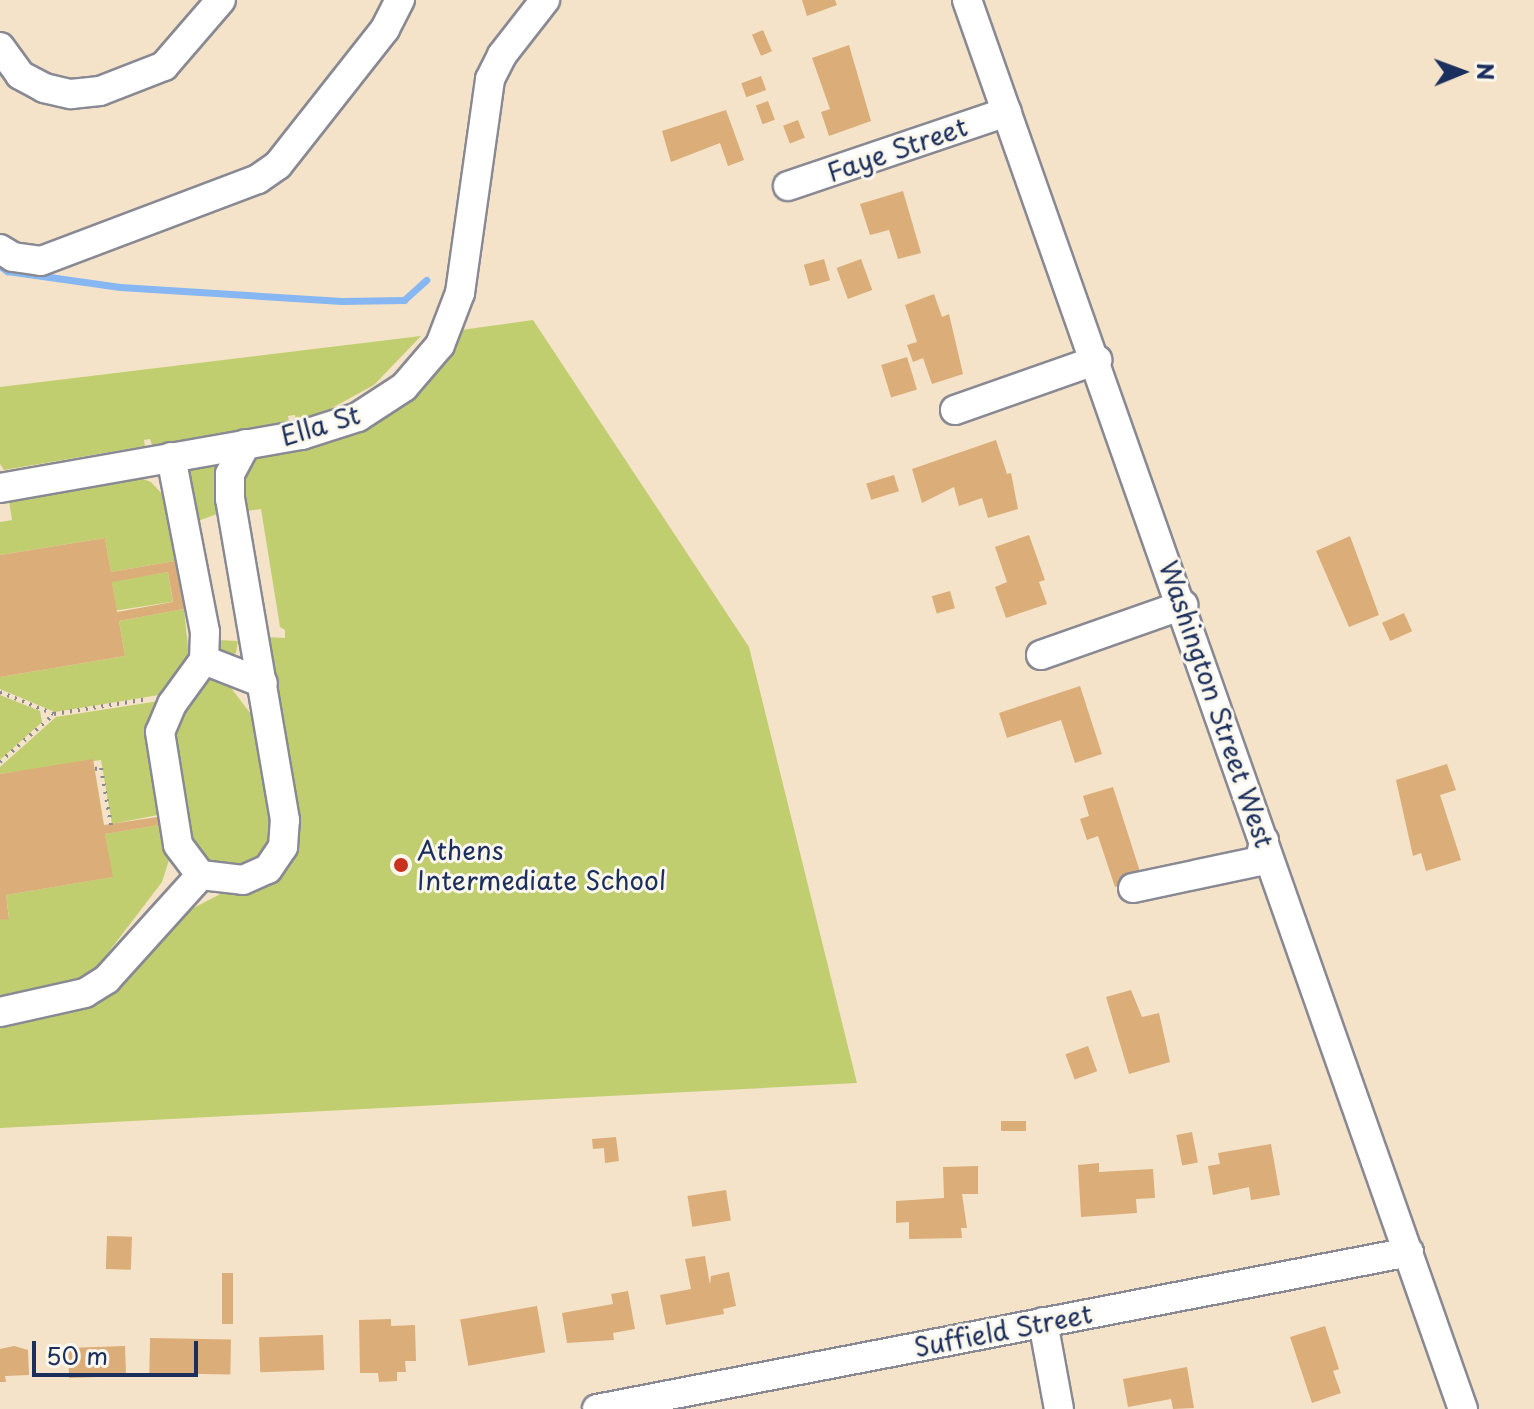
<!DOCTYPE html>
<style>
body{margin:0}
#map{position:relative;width:1534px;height:1409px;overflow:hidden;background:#f4e3c8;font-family:"Playpen Sans",sans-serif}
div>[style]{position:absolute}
.green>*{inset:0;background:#c1ce70;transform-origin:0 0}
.stream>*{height:7px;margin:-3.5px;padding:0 3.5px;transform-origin:3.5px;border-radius:3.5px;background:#87b7f2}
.building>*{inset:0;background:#dbad79;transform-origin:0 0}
.path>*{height:4px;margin-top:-2px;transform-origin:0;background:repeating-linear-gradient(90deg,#888993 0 2px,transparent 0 8px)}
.roads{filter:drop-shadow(2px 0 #888993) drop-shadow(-2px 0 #888993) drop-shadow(0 2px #888993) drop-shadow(0 -2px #888993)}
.minor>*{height:28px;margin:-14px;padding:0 14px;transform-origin:14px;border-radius:14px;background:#fff}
.dots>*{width:22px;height:22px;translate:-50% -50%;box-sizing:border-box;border:4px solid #fbf7ec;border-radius:50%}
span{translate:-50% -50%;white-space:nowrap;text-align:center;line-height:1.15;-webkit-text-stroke:6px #fbf7ec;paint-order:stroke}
.street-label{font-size:26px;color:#1b2f5e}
.poi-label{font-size:26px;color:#1b2f5e}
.left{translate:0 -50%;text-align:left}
.north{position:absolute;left:1422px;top:32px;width:80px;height:80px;-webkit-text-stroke:6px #fbf7ec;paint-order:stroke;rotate:89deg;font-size:22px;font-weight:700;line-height:32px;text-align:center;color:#1b2f5e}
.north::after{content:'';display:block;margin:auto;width:28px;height:36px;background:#1b2f5e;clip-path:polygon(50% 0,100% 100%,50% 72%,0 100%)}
.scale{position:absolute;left:32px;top:1341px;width:166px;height:36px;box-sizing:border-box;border:4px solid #1b2f5e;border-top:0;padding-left:10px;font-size:24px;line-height:28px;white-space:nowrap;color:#1b2f5e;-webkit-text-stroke:6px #fbf7ec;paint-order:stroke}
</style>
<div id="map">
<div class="green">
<div style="clip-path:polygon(533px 320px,749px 647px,857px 1083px,0 1128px,0 1023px,44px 1016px,170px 920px,279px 864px,267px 637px,285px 638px,285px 630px,280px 627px,261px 509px,246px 511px,239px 488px,246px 466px,262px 455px,301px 448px,454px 331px)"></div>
<div style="clip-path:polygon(421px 336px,374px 385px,319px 415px,296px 421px,295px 415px,288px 416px,289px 422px,152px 445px,150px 439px,144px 440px,145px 446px,4px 470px,0 464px,0 387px)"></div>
<div style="clip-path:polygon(217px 463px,217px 514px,198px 521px,219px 640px,238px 641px,236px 653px,229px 656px,217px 652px,186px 473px,191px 465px)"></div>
<div style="clip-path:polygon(133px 475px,151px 482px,163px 495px,175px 561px,111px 572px,105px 538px,0 555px,0 522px,12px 520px,9px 501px)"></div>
<div style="left:168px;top:572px;width:30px;height:57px;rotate:81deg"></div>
<div style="clip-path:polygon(184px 609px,189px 657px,165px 694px,55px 712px,0 689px,0 677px,125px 656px,119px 621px)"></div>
<div style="clip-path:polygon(209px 678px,228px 684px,257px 722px,273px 829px,263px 857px,249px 866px,219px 869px,193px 855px,170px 745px,181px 704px,202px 679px)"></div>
<div style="clip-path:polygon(0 695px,40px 711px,42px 722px,0 760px)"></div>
<div style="clip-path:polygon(159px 701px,149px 727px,158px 815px,112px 824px,101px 760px,0 774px,0 767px,56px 717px)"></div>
<div style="clip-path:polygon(164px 824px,169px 860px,162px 882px,98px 966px,77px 981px,0 998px,0 920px,9px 918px,6px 895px,112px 877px,105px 834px)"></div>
</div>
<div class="stream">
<div style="left:0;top:266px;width:9px;rotate:36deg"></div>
<div style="left:7px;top:271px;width:114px;rotate:8.1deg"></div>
<div style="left:120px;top:287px;width:222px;rotate:3.6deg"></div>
<div style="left:342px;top:301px;width:62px;rotate:-0.9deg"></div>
<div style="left:404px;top:300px;width:30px;rotate:-42deg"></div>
</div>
<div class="building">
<div style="clip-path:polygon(802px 0,835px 0,837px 5px,807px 16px)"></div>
<div style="left:763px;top:30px;width:23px;height:12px;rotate:67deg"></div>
<div style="clip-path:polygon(849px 45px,871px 121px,829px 136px,821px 112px,830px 109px,812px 58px)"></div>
<div style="left:761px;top:76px;width:15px;height:21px;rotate:70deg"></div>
<div style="left:768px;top:101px;width:20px;height:13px;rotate:70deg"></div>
<div style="clip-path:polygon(726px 110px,744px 160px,728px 166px,720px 143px,671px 162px,662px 131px)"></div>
<div style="left:798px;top:120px;width:19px;height:16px;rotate:69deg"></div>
<div style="clip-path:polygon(903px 191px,921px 253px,898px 259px,889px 230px,870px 235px,860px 204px)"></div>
<div style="left:824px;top:259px;width:22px;height:21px;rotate:74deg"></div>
<div style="left:861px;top:259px;width:33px;height:26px;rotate:70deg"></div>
<div style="clip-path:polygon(934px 294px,942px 317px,949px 314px,963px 374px,932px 384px,923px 358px,913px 362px,907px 345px,917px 342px,905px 305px)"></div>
<div style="left:907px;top:357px;width:34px;height:27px;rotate:73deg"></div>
<div style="clip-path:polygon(996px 440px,1007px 474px,1011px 473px,1018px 509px,988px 518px,982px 498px,959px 506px,954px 487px,922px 503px,912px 469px)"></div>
<div style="left:894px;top:475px;width:17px;height:29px;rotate:73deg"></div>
<div style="clip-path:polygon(1029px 535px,1045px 580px,1039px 582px,1047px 604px,1006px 618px,995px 587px,1007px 582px,995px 547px)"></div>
<div style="clip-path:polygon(1350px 536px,1379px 615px,1349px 627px,1316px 551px)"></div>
<div style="clip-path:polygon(evenodd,105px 538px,111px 572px,175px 561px,184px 609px,119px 621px,125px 656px,0 677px,0 555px,105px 538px,168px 572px,173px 602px,117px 612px,112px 582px,168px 572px)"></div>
<div style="left:950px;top:591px;width:18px;height:19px;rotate:74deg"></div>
<div style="left:1404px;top:613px;width:20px;height:24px;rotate:66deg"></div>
<div style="clip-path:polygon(1080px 686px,1102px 754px,1075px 763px,1061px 720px,1007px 738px,999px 713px)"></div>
<div style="clip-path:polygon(93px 759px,104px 825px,164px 816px,165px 824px,105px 834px,113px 877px,6px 895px,9px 919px,0 920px,0 774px)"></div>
<div style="clip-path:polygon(1447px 764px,1456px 790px,1440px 795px,1461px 860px,1426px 871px,1421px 853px,1413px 856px,1396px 780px)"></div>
<div style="clip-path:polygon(1113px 787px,1142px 878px,1115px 887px,1098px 836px,1087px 840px,1080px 819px,1089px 816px,1083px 796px)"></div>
<div style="clip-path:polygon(1131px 990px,1142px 1017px,1159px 1013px,1170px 1062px,1129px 1074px,1106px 997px)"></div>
<div style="left:1088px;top:1046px;width:27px;height:24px;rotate:70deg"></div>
<div style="left:1001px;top:1121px;width:25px;height:10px"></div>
<div style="left:1192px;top:1132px;width:31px;height:16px;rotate:79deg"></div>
<div style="clip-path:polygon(616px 1137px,619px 1161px,605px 1163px,604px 1148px,593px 1149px,592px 1139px)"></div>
<div style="clip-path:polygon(1271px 1144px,1280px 1195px,1251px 1200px,1249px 1187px,1213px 1195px,1208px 1166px,1220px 1164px,1218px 1153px)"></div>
<div style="clip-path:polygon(1099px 1163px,1099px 1172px,1153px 1169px,1155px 1198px,1136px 1199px,1137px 1213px,1081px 1217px,1078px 1165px)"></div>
<div style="clip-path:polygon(978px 1166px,978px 1194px,962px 1194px,967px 1228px,961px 1228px,962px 1238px,909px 1239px,909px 1222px,896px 1223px,896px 1201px,944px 1198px,943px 1167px)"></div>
<div style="left:726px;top:1190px;width:31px;height:39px;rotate:81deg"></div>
<div style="left:107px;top:1236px;width:25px;height:33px;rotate:2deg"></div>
<div style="clip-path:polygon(705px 1256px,710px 1285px,711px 1276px,729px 1272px,736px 1306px,723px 1309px,724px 1314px,666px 1325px,660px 1295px,691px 1289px,685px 1259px)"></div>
<div style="left:222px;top:1273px;width:11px;height:51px"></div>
<div style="clip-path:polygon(628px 1291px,635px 1329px,613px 1333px,614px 1340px,567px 1343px,562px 1313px,613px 1304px,611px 1294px)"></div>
<div style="left:537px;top:1306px;width:47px;height:78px;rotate:80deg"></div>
<div style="clip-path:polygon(391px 1319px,391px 1326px,415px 1325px,416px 1361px,405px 1361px,406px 1372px,397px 1372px,397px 1381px,379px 1382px,378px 1373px,360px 1373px,359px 1320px)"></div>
<div style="clip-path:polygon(1325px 1326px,1339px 1369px,1333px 1371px,1341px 1393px,1312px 1403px,1290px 1337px)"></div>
<div style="left:323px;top:1335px;width:35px;height:64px;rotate:88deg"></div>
<div style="left:150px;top:1338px;width:81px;height:35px;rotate:1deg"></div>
<div style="clip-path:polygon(14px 1346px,28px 1350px,29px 1375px,5px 1376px,6px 1382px,0 1382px,0 1349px)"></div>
<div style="left:125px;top:1346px;width:30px;height:57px;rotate:88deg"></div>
<div style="clip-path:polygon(1187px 1367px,1194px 1408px,1173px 1409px,1171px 1399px,1128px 1407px,1123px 1379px)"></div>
</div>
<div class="path">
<div style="left:0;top:692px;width:58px;rotate:22.2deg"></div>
<div style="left:0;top:762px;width:72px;rotate:-41.6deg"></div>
<div style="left:54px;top:714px;width:95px;rotate:-9.1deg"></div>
<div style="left:95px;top:769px;width:6px;rotate:-9deg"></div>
<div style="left:101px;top:768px;width:58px;rotate:80deg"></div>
</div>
<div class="roads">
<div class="minor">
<div style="left:967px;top:0;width:1494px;rotate:70.61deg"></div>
<div style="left:0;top:47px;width:34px;rotate:54deg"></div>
<div style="left:20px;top:75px;width:27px;rotate:28deg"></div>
<div style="left:44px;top:88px;width:28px;rotate:13deg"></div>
<div style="left:71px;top:94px;width:29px;rotate:-6deg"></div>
<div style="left:100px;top:91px;width:69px;rotate:-21.3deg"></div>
<div style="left:164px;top:66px;width:87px;rotate:-49.2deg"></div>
<div style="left:788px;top:186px;width:231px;rotate:-18.7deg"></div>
<div style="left:0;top:249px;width:15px;rotate:32deg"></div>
<div style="left:13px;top:257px;width:28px;rotate:8deg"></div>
<div style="left:41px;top:261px;width:232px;rotate:-20.7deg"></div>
<div style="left:258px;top:179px;width:24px;rotate:-35deg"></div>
<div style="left:278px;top:165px;width:173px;rotate:-51.8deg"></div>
<div style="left:385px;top:29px;width:33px;rotate:-63deg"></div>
<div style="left:955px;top:410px;width:151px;rotate:-19.4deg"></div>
<div style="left:171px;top:457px;width:178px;rotate:79deg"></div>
<div style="left:205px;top:632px;width:28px;rotate:92deg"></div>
<div style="left:204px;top:660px;width:54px;rotate:126deg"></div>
<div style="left:172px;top:704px;width:30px;rotate:113deg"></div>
<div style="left:160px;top:732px;width:114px;rotate:80.9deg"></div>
<div style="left:178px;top:845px;width:38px;rotate:53deg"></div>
<div style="left:201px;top:875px;width:42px;rotate:6.8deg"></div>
<div style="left:243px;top:880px;width:27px;rotate:-24deg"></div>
<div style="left:268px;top:869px;width:27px;rotate:-56deg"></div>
<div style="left:283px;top:847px;width:27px;rotate:-86deg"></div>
<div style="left:285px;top:820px;width:326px;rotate:-99.7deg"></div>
<div style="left:230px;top:499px;width:25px;rotate:-90deg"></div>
<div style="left:230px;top:474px;width:34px;rotate:-62deg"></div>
<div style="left:0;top:488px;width:307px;rotate:-10deg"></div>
<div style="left:302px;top:435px;width:59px;rotate:-17.8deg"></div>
<div style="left:358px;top:417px;width:55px;rotate:-33.1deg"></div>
<div style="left:404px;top:387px;width:55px;rotate:-49.4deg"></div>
<div style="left:440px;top:345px;width:56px;rotate:-69deg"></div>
<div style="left:460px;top:293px;width:216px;rotate:-82deg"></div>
<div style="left:490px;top:79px;width:27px;rotate:-63deg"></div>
<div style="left:502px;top:55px;width:70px;rotate:-52deg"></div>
<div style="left:1041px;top:655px;width:151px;rotate:-19.4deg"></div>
<div style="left:204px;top:660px;width:63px;rotate:21.3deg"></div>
<div style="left:1133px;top:888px;width:130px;rotate:-12deg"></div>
<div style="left:1260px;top:861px;width:21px;rotate:-79deg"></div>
<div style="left:0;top:1012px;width:87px;rotate:-12.6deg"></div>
<div style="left:85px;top:993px;width:26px;rotate:-32deg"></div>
<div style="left:107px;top:979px;width:140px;rotate:-47.9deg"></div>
<div style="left:1043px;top:1322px;width:88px;rotate:79.6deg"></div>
<div style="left:597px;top:1409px;width:827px;rotate:-10.94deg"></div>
</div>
</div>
<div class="dots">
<div style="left:401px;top:865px;background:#c8321e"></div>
</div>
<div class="street-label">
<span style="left:897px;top:149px;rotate:-19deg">Faye Street</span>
<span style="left:320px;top:425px;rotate:-17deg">Ella St</span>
<span style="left:1217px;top:704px;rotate:71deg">Washington Street West</span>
<span style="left:1003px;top:1330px;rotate:-11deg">Suffield Street</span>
</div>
<div class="poi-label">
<span class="left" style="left:417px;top:865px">Athens<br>Intermediate School</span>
</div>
<div class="north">N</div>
<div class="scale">50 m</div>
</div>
